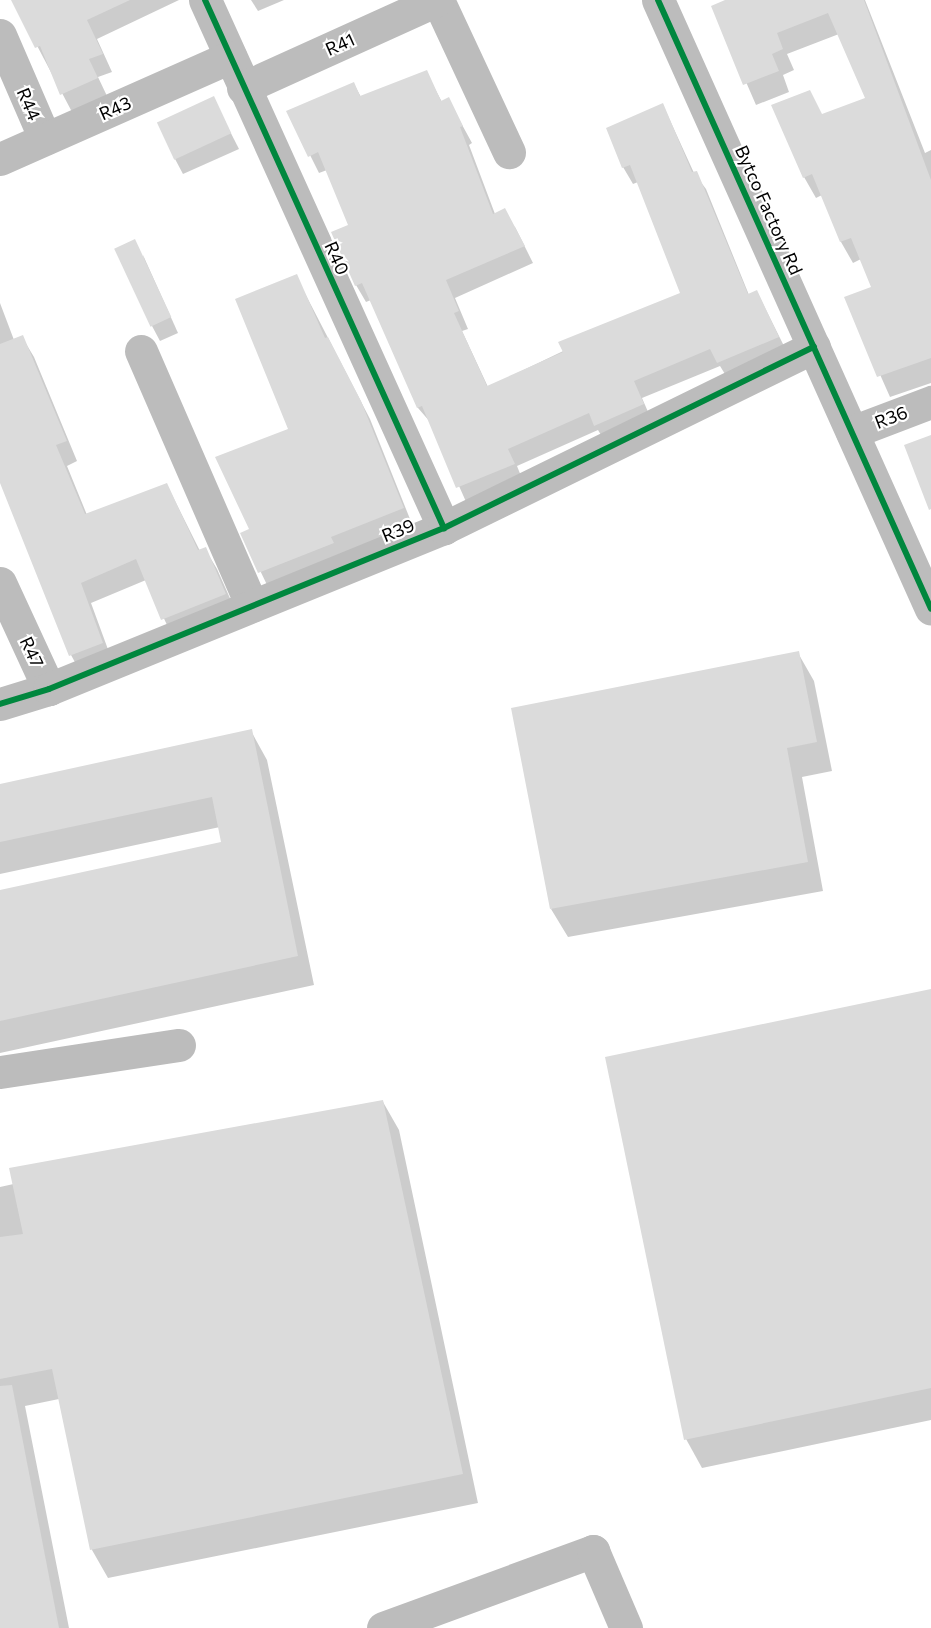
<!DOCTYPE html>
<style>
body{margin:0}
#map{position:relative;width:931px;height:1628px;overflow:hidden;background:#fff;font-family:Commissioner,sans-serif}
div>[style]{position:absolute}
.shadow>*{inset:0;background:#0003}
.building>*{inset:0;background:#dbdbdb;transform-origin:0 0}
.street>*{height:33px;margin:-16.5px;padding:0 16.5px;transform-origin:16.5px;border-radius:16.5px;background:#bcbcbc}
.cycleway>*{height:6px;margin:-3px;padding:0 3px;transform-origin:3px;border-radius:3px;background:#00873e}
span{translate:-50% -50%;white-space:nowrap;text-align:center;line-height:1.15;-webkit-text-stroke:4.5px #fff;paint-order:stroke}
.street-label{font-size:18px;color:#000}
</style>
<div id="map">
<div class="shadow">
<div style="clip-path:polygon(17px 0,179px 0,97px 39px,112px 72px,98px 77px,107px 96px,72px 112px,14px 2px)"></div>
<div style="clip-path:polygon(251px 0,284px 0,258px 11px)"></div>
<div style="clip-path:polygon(729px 0,865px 0,925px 153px,931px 150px,931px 383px,890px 397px,846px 298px,873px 288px,861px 259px,853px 263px,841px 242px,822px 195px,816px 198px,804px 177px,823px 115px,867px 99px,839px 34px,787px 54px,794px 70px,783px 75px,789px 92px,756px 105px,713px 6px)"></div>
<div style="clip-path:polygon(426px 72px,442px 102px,448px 99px,472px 143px,469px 145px,495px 214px,515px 227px,533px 263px,455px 298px,468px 329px,462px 331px,488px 387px,682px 294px,638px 182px,633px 184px,623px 167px,663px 105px,694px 173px,706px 189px,749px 295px,757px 292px,788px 354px,728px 379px,720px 366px,642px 398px,652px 421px,605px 442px,598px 430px,517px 466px,523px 481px,467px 504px,431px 423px,418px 408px,371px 300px,366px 302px,356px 285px,350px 225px,327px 170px,319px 173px,288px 111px,354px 84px,361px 97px)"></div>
<div style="clip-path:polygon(213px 98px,239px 149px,183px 174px,175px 159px)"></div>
<div style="clip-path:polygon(143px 255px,178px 333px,160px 341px,152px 326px)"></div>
<div style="clip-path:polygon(296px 276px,370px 419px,412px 524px,269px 589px,242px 533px,251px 530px,290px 430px)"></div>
<div style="clip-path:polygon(0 303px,14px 340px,22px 337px,34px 357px,77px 461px,67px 466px,87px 515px,167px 485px,200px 551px,205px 549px,217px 569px,237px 614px,174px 640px,146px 580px,91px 603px,113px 663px,82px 675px,71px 655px,0 474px)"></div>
<div style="clip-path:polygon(798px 653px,814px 681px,832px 771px,802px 777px,823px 891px,568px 937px,551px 909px)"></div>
<div style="clip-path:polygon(251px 731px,267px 760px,314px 985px,0 1053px,0 892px,223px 843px,220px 827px,0 874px,0 785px)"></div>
<div style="clip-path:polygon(931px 991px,931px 1420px,702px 1468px,686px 1439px)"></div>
<div style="clip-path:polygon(383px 1102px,399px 1130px,478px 1503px,108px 1578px,92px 1550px,59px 1399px,25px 1406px,69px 1628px,0 1628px,0 1187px)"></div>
</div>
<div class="building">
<div style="clip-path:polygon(11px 0,130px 0,87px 20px,103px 54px,89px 59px,98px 78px,60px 95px,40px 46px,35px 48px)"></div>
<div style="clip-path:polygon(725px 0,864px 0,931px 180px,931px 358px,877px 377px,844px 297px,871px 287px,851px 238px,840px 242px,812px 174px,803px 178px,771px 105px,810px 90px,822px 114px,865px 98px,828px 13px,777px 33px,783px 49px,772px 54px,779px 71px,743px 85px,711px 6px)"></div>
<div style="clip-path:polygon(427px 70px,441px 101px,449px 97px,463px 126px,460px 127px,493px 214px,505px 208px,525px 246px,446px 280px,459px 311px,454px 313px,487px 386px,563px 352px,558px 342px,680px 293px,630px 165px,622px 168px,606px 128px,663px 103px,692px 172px,697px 171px,748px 294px,757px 290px,779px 337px,717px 363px,710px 349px,634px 381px,644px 404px,594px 426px,589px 413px,508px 449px,515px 464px,456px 488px,422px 406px,417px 408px,362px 283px,355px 286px,331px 232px,348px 225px,318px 152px,308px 157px,286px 111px,354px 82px,360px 96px)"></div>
<div style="left:214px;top:96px;width:41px;height:63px;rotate:65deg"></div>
<div style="left:135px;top:239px;width:86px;height:23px;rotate:65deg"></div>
<div style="clip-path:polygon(297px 274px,325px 338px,328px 337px,361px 401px,404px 508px,331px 537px,334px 543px,258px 573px,240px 533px,249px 529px,215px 457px,288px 429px,235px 299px)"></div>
<div style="clip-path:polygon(23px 335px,67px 441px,56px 445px,85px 514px,167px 483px,198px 550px,206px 547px,226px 594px,161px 620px,136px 559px,81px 583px,103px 643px,69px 656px,0 483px,0 344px)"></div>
<div style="clip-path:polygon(931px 435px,931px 509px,929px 510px,904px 445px)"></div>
<div style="clip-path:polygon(799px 651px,817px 742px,787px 748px,808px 862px,550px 909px,511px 708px)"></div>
<div style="clip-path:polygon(252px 729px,298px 956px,0 1021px,0 890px,221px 842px,212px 797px,0 842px,0 784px)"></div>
<div style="clip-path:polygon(931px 989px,931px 1388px,684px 1440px,605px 1057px)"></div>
<div style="clip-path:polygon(383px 1100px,463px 1474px,90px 1550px,52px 1369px,0 1379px,0 1237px,23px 1234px,9px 1168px)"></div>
<div style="clip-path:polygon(12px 1385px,59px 1628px,0 1628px,0 1386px)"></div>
</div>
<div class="street">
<div style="left:205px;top:0;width:580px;rotate:65.65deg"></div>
<div style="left:438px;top:0;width:168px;rotate:65deg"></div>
<div style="left:658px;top:0;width:667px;rotate:65.85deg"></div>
<div style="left:0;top:35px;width:113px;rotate:66.6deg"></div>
<div style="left:243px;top:88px;width:213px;rotate:-24.4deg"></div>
<div style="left:0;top:159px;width:252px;rotate:-23.9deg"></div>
<div style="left:141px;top:351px;width:278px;rotate:66.5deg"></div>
<div style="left:852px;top:432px;width:85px;rotate:-20.8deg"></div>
<div style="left:0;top:583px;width:117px;rotate:65.2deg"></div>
<div style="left:0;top:704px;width:51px;rotate:-17deg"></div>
<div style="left:49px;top:689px;width:427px;rotate:-22.2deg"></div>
<div style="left:444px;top:528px;width:412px;rotate:-26.1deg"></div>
<div style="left:0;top:1072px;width:181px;rotate:-8.6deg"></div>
<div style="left:383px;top:1628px;width:224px;rotate:-20.1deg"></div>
<div style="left:593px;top:1551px;width:84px;rotate:66.8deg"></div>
</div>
<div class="cycleway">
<div style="left:205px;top:0;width:580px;rotate:65.65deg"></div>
<div style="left:658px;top:0;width:667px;rotate:65.85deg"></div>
<div style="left:0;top:704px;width:51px;rotate:-17deg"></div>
<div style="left:49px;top:689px;width:427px;rotate:-22.2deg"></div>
<div style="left:444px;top:528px;width:412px;rotate:-26.1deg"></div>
</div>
<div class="street-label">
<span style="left:340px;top:44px;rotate:-24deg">R41</span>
<span style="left:29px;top:104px;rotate:67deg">R44</span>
<span style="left:115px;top:108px;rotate:-24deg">R43</span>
<span style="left:769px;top:210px;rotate:66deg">Bytco Factory Rd</span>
<span style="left:337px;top:258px;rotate:66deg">R40</span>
<span style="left:891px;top:417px;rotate:-21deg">R36</span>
<span style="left:398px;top:530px;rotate:-22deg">R39</span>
<span style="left:32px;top:652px;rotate:65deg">R47</span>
</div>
</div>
